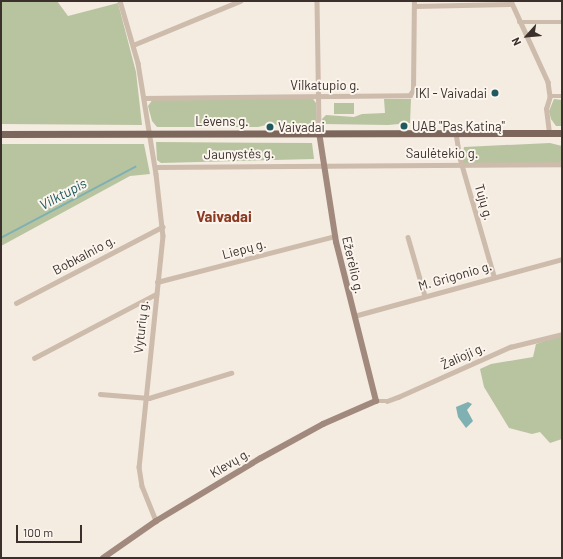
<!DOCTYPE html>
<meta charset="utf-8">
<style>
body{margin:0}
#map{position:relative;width:563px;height:559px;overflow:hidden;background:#f4ebe1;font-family:Barlow,sans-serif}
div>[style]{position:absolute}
.green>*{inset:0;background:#b8c4a0;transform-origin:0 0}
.water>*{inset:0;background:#7fb0b2}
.stream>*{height:1.5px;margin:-0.75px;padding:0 0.75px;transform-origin:0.75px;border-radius:0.75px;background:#7fb0b2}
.street>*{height:4.5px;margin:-2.25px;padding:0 2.25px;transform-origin:2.25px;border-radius:2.25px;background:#cdbbac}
.secondary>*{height:6px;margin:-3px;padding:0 3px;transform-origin:3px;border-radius:3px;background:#a18a7d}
.primary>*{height:7px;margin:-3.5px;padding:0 3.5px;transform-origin:3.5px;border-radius:3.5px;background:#7d675c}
.dots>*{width:11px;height:11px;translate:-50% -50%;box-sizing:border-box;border:2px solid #fbf5ee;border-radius:50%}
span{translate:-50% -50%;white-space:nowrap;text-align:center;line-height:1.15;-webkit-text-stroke:4px #fbf5ee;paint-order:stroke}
.street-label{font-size:13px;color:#3b302b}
.poi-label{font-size:13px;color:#3b302b}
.right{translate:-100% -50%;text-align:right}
.left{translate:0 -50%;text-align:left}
.water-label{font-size:14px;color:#1f5a5e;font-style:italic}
.quarter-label{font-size:15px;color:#8c3b22;font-weight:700}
.frame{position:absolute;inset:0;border:2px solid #3b302b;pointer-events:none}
.north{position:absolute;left:507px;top:16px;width:40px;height:40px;-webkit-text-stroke:3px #fbf5ee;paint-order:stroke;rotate:243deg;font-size:11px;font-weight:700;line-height:16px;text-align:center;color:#3b302b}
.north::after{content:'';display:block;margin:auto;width:14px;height:18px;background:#3b302b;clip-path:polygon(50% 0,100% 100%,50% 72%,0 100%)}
.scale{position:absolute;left:16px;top:525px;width:66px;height:18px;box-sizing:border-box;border:2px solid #3b302b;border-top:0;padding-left:5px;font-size:12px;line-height:14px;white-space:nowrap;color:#3b302b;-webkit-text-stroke:3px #fbf5ee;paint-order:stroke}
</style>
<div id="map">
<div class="green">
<div style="clip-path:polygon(1px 1px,57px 1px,68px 16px,118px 3px,136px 72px,142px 125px,1px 124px)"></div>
<div style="clip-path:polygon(153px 99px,313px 99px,316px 103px,317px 125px,312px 128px,270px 124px,258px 127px,157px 127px,152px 121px,148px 106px)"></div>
<div style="clip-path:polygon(384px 99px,411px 99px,410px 123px,388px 125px,323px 124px,322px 119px,326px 115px,354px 117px,362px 114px,385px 113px)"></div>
<div style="clip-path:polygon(554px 99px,562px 100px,562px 126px,556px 126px,551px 119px,549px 111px)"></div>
<div style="left:334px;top:103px;width:20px;height:11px"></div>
<div style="clip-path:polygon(156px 142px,312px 143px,314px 159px,161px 163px,157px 160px)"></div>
<div style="clip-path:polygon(550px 143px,562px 146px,562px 164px,461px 164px,464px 147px)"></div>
<div style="clip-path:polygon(1px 144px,144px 144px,150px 174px,130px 176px,1px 246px)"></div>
<div style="clip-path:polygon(562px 335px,562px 439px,550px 443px,540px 432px,532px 434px,509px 428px,484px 387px,480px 369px,491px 364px,533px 357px,536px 344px)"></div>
</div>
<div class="water">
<div style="clip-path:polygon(468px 402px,472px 404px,467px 410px,473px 421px,466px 428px,458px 417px,456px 407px)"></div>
</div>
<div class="stream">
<div style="left:1px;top:238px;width:152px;rotate:-27.9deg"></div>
</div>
<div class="street">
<div style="left:120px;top:1px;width:65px;rotate:73.8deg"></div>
<div style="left:138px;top:63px;width:112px;rotate:80.8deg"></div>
<div style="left:156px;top:174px;width:62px;rotate:83.6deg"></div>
<div style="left:163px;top:236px;width:232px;rotate:95.9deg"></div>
<div style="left:139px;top:467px;width:19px;rotate:81deg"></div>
<div style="left:142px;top:486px;width:38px;rotate:68deg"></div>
<div style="left:317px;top:1px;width:131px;rotate:89.1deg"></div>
<div style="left:511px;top:1px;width:89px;rotate:65.4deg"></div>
<div style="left:548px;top:82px;width:14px;rotate:82deg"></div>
<div style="left:550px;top:96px;width:12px"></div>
<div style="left:414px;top:6px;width:97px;rotate:-1.2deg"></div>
<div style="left:519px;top:22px;width:43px"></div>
<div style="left:133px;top:45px;width:116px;rotate:-22.4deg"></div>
<div style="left:144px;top:98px;width:266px;rotate:-0.6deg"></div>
<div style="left:410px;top:95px;width:6px;rotate:-59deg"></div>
<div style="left:413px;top:90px;width:89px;rotate:-89.4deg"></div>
<div style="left:456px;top:133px;width:25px;rotate:81deg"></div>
<div style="left:460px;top:158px;width:123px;rotate:73.9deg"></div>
<div style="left:549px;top:133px;width:24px;rotate:-97deg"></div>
<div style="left:546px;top:109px;width:14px;rotate:-73deg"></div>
<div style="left:155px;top:167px;width:407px;rotate:-0.4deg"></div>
<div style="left:408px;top:237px;width:61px;rotate:73.9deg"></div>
<div style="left:157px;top:282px;width:184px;rotate:-14.5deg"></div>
<div style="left:16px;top:303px;width:165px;rotate:-27.5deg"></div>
<div style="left:354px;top:316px;width:216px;rotate:-15.3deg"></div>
<div style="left:34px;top:358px;width:138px;rotate:-27.7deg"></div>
<div style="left:100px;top:394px;width:49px;rotate:4.7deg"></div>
<div style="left:149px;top:398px;width:86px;rotate:-17deg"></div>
<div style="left:376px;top:401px;width:11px"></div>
<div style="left:387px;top:401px;width:12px;rotate:-20deg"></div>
<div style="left:398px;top:397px;width:123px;rotate:-24.1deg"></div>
<div style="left:510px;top:347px;width:54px;rotate:-14deg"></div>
</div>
<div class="secondary">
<div style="left:103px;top:558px;width:65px;rotate:-34.9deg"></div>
<div style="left:156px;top:521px;width:122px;rotate:-31deg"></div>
<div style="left:261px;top:458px;width:71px;rotate:-28.7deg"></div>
<div style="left:323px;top:424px;width:58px;rotate:-23.5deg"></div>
<div style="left:376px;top:401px;width:164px;rotate:-104.1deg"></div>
<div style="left:336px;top:242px;width:111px;rotate:-98.8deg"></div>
</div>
<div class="primary">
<div style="left:1px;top:134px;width:561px;rotate:-0.1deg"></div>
</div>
<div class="dots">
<div style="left:495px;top:93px;background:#1f5a5e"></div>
<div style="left:404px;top:126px;background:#1f5a5e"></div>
<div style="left:270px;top:127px;background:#1f5a5e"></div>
</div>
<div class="street-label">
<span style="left:325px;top:85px">Vilkatupio g.</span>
<span style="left:222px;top:121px">Lėvens g.</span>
<span style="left:442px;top:153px">Saulėtekio g.</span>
<span style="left:239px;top:154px;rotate:-1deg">Jaunystės g.</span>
<span style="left:484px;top:202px;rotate:74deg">Tujų g.</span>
<span style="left:244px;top:249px;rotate:-15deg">Liepų g.</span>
<span style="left:84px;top:255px;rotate:-28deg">Bobkalnio g.</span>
<span style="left:353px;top:265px;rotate:77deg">Ežerėlio g.</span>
<span style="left:455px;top:276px;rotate:-16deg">M. Grigonio g.</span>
<span style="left:141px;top:327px;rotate:-84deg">Vyturių g.</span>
<span style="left:463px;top:356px;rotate:-24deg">Žalioji g.</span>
<span style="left:230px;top:463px;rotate:-31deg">Klevų g.</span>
</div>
<div class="poi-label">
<span class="right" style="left:487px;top:93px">IKI - Vaivadai</span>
<span class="left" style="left:412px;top:126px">UAB "Pas Katiną"</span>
<span class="left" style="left:278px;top:127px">Vaivadai</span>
</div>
<div class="water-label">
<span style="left:63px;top:194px;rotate:-28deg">Vilktupis</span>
</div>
<div class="quarter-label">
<span style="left:224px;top:217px">Vaivadai</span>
</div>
<div class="frame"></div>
<div class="north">N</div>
<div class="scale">100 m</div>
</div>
